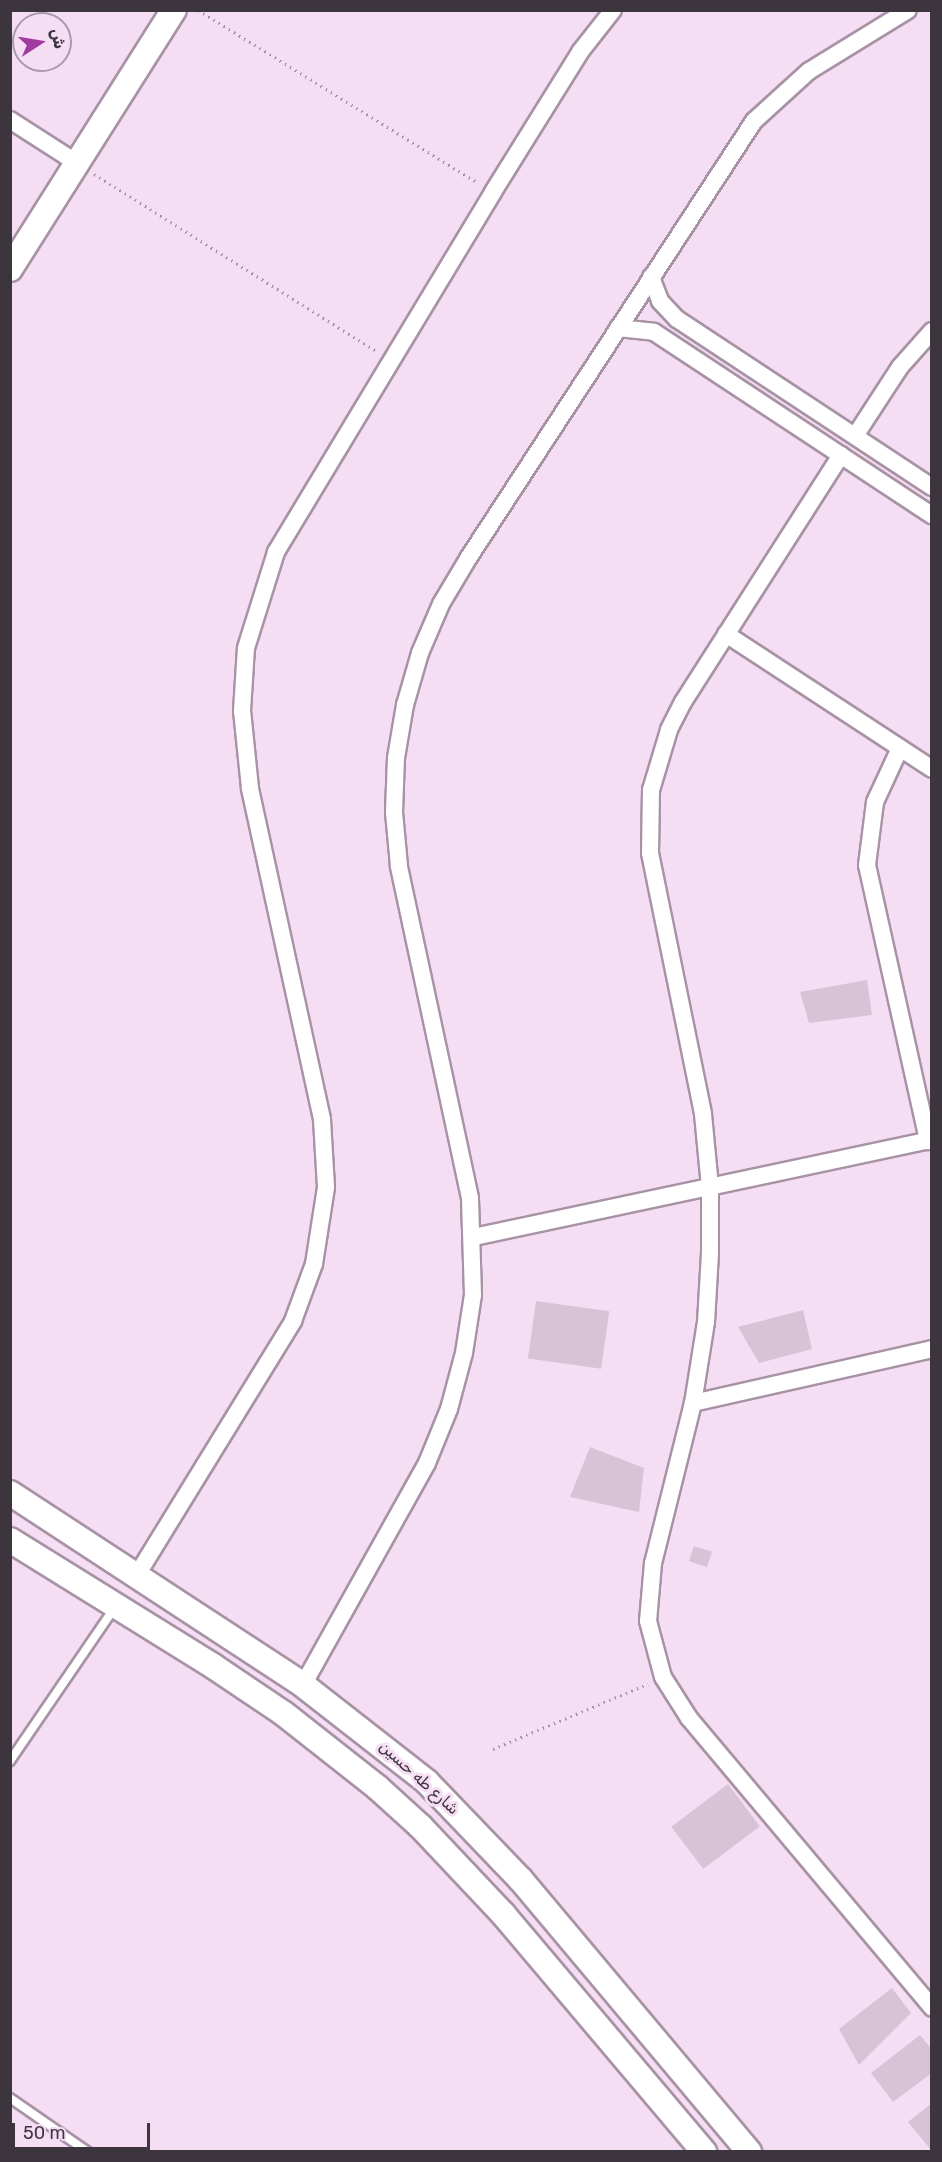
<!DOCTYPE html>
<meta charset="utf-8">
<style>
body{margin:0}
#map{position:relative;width:942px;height:2162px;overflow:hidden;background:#f5def4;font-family:Rubik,"Noto Sans Arabic",sans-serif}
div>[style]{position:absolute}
.building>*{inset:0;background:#d8c2d6;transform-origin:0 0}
.path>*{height:3px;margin-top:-1.5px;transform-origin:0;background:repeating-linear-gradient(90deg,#a493a3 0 1.5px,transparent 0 6px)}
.roads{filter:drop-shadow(2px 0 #a893a6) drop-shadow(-2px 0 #a893a6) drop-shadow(0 2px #a893a6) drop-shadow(0 -2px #a893a6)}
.lane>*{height:8px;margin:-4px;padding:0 4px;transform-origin:4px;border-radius:4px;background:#fff}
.street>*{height:16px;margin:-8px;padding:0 8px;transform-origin:8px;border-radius:8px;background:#fff}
.secondary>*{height:24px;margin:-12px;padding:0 12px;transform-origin:12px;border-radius:12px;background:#fff}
span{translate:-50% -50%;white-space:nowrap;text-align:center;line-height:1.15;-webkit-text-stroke:6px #f5def4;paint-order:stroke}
.street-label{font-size:16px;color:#3d353d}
.frame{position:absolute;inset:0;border:12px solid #3d353d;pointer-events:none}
.north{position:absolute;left:12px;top:12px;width:60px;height:60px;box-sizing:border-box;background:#f5def4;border:2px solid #ab9aab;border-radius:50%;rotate:78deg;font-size:16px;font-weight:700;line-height:24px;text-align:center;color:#3d353d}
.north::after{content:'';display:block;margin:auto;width:21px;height:27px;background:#a13ba0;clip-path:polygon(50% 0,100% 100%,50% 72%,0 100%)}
.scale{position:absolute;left:12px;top:2123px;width:138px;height:27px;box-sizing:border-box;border:3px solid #3d353d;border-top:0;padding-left:8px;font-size:18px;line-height:21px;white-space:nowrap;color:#3d353d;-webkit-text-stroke:4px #f5def4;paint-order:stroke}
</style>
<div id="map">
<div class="building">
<div style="clip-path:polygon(867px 980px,872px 1015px,809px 1023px,800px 992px)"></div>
<div style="left:536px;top:1301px;width:74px;height:58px;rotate:8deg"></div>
<div style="clip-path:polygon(803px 1310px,812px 1349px,759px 1363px,738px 1327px)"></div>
<div style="clip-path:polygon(590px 1447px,644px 1468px,639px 1512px,570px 1497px)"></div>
<div style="left:694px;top:1546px;width:19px;height:16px;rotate:18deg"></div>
<div style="left:728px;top:1784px;width:53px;height:71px;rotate:53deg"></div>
<div style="clip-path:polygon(892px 1988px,911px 2013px,859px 2065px,839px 2029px)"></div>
<div style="clip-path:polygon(920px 2035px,932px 2050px,932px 2073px,893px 2102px,871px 2073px)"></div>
<div style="clip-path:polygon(932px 2103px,932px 2151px,908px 2122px)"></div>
</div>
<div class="path">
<div style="left:198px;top:10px;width:329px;rotate:31.7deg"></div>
<div style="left:94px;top:174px;width:335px;rotate:32.1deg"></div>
<div style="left:493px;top:1749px;width:168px;rotate:-22.8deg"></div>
</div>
<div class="roads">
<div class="lane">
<div style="left:10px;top:1761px;width:186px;rotate:-55.7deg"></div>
<div style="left:10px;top:2098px;width:95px;rotate:34.7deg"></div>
</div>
<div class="street">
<div style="left:10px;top:120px;width:80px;rotate:32.7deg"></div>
<div style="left:651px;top:277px;width:26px;rotate:69deg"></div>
<div style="left:660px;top:301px;width:25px;rotate:47deg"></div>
<div style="left:677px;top:319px;width:305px;rotate:33.4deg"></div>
<div style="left:618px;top:328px;width:36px;rotate:6deg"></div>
<div style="left:654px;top:332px;width:333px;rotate:33.4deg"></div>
<div style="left:855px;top:436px;width:82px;rotate:-56.9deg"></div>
<div style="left:900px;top:367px;width:48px;rotate:-48.4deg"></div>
<div style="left:841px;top:455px;width:293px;rotate:122.6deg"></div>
<div style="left:683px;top:702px;width:31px;rotate:117deg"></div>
<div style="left:669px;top:730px;width:63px;rotate:106.7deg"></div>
<div style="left:651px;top:790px;width:63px;rotate:90.9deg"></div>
<div style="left:650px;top:853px;width:266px;rotate:78.5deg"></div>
<div style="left:703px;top:1114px;width:73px;rotate:84.5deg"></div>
<div style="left:710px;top:1187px;width:66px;rotate:90deg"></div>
<div style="left:710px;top:1253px;width:69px;rotate:93.3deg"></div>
<div style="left:706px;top:1322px;width:82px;rotate:99.1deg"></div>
<div style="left:693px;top:1403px;width:165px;rotate:104deg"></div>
<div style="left:653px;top:1563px;width:58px;rotate:94.9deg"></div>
<div style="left:648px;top:1621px;width:58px;rotate:75deg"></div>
<div style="left:663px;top:1677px;width:49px;rotate:57.6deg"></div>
<div style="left:689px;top:1718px;width:378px;rotate:50deg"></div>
<div style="left:726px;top:634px;width:246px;rotate:33.2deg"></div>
<div style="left:900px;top:748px;width:60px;rotate:114.8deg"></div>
<div style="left:875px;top:802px;width:64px;rotate:97.2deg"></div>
<div style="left:867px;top:865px;width:283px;rotate:77.5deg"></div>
<div style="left:474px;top:1237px;width:468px;rotate:-12deg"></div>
<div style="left:693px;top:1403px;width:245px;rotate:-12.7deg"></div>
<div style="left:137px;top:1575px;width:298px;rotate:-58.4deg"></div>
<div style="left:293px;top:1321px;width:61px;rotate:-69.8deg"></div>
<div style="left:314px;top:1264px;width:78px;rotate:-81.1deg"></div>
<div style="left:326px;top:1187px;width:68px;rotate:-93.4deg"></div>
<div style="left:322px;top:1119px;width:339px;rotate:-102.3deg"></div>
<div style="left:250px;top:788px;width:77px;rotate:-95.9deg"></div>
<div style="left:242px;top:711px;width:63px;rotate:-86.4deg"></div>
<div style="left:246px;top:648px;width:101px;rotate:-72.6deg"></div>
<div style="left:276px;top:552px;width:420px;rotate:-58.9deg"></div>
<div style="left:493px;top:192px;width:165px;rotate:-58.1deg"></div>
<div style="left:580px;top:52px;width:53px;rotate:-51.8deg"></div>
<div style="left:303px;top:1685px;width:254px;rotate:-60.8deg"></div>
<div style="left:427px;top:1463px;width:58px;rotate:-67.8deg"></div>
<div style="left:449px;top:1409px;width:58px;rotate:-75deg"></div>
<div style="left:464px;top:1353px;width:59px;rotate:-81.2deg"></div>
<div style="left:473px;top:1295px;width:97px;rotate:-91.8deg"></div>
<div style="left:470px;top:1198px;width:340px;rotate:-102.1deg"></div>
<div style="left:399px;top:866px;width:54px;rotate:-95.3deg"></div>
<div style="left:394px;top:812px;width:54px;rotate:-87.9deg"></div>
<div style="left:396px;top:758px;width:54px;rotate:-80.4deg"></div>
<div style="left:405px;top:705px;width:54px;rotate:-73.9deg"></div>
<div style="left:420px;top:653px;width:53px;rotate:-66.8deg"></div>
<div style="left:441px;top:604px;width:55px;rotate:-59.2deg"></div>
<div style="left:469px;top:557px;width:521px;rotate:-56.83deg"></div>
<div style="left:754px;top:121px;width:74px;rotate:-42.3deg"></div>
<div style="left:809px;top:71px;width:116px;rotate:-31.6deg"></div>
</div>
<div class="secondary">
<div style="left:10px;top:269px;width:307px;rotate:-57.7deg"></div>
<div style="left:10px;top:1493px;width:350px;rotate:33.2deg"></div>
<div style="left:303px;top:1685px;width:157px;rotate:38deg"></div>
<div style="left:427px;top:1782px;width:136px;rotate:46.2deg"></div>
<div style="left:521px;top:1880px;width:355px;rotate:50deg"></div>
<div style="left:10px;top:1540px;width:239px;rotate:31.8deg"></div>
<div style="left:213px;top:1666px;width:84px;rotate:33.9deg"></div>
<div style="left:283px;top:1713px;width:120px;rotate:38.2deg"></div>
<div style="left:377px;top:1787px;width:59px;rotate:42.3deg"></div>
<div style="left:421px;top:1827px;width:120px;rotate:46.7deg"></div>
<div style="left:503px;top:1914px;width:312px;rotate:49.8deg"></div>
</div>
</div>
<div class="street-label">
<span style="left:419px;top:1778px;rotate:42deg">شارع طه حسين</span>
</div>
<div class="frame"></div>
<div class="north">ش</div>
<div class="scale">50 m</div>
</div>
